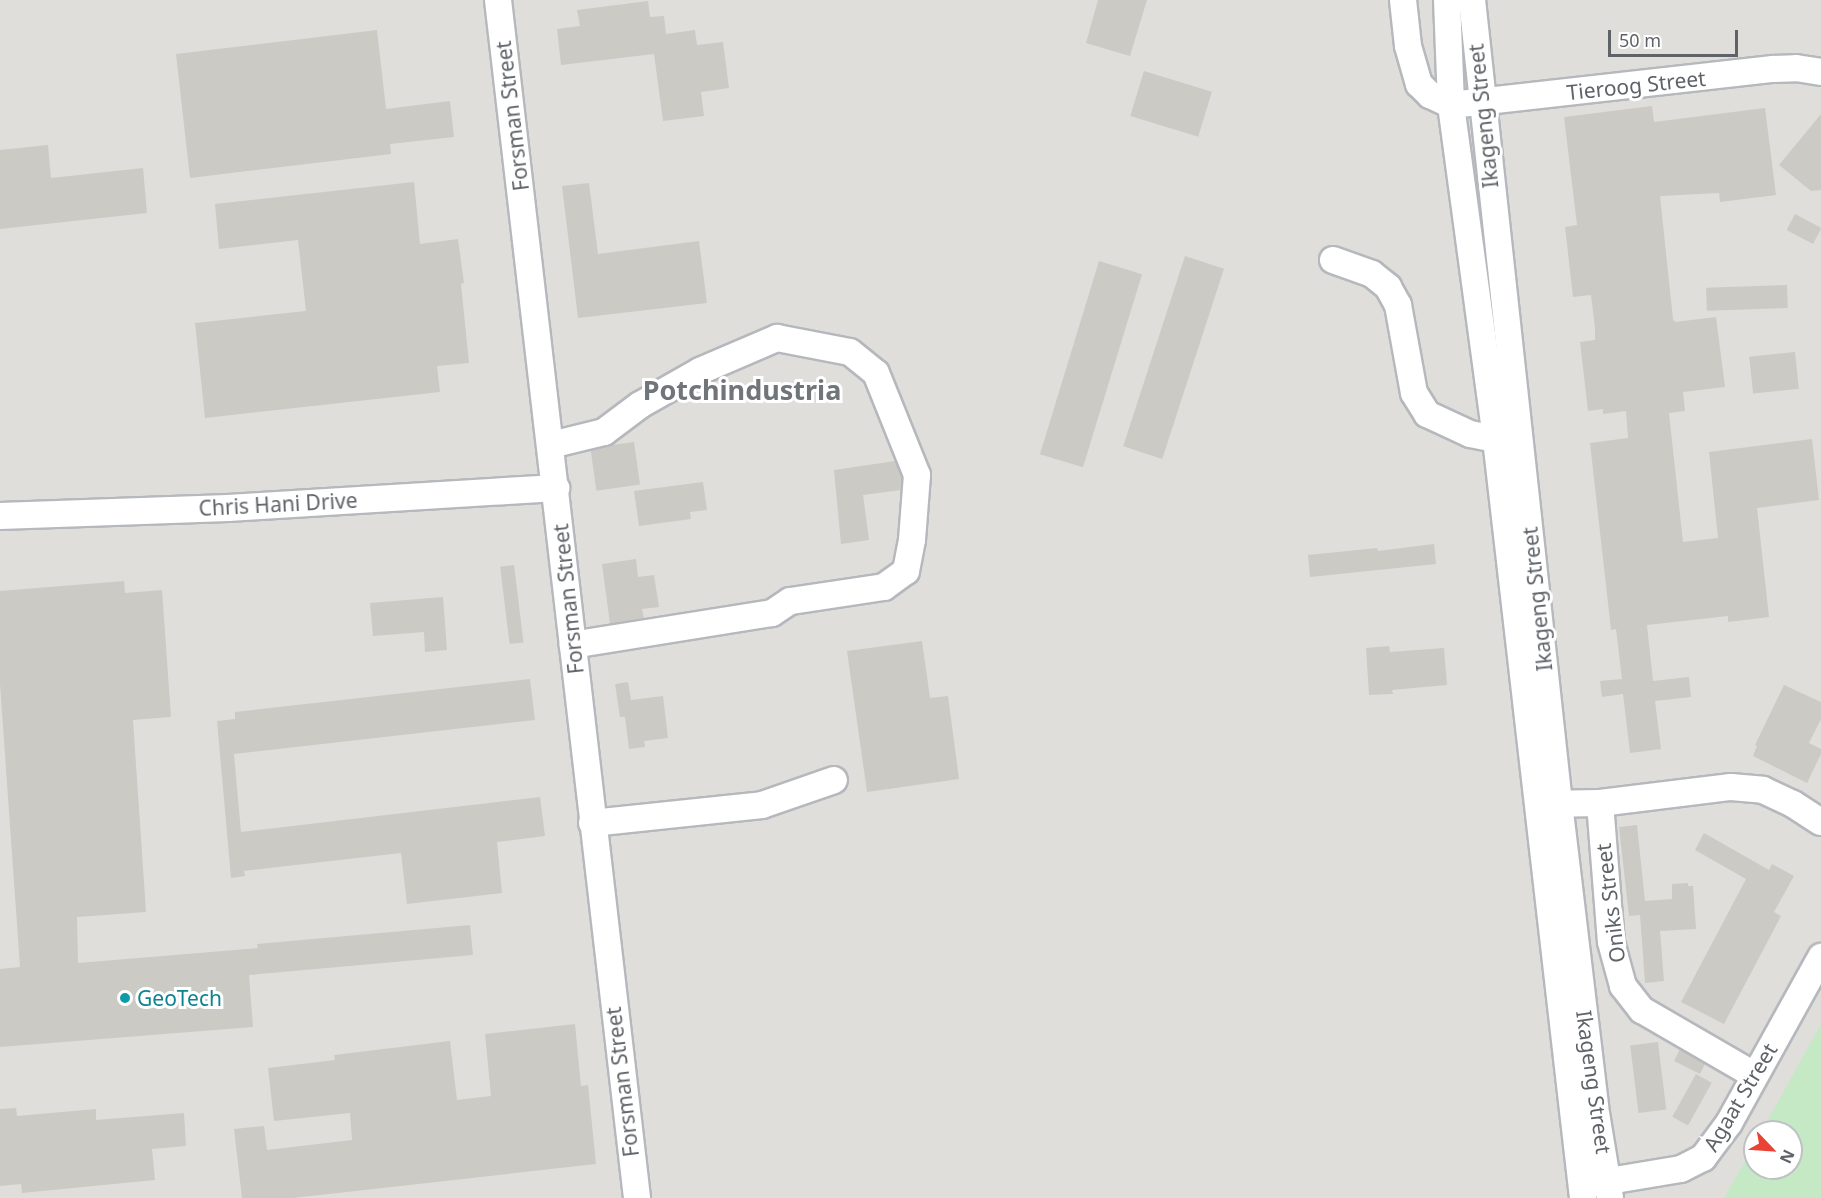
<!DOCTYPE html>
<style>
body{margin:0}
#map{position:relative;width:1821px;height:1198px;overflow:hidden;background:#f1efe8;font-family:"Noto Sans",sans-serif}
div>[style]{position:absolute}
.industrial>*{inset:0;background:#e0deda}
.green>*{inset:0;background:#c5e8c5}
.building>*{inset:0;background:#cccac5;transform-origin:0 0}
.roads{filter:drop-shadow(2px 0 #b5b8bc) drop-shadow(-2px 0 #b5b8bc) drop-shadow(0 2px #b5b8bc) drop-shadow(0 -2px #b5b8bc)}
.minor>*{height:26px;margin:-13px;padding:0 13px;transform-origin:13px;border-radius:13px;background:#fff}
.dots>*{width:16px;height:16px;translate:-50% -50%;box-sizing:border-box;border:3px solid #fff;border-radius:50%}
span{translate:-50% -50%;white-space:nowrap;text-align:center;line-height:1.15;-webkit-text-stroke:6px #fff;paint-order:stroke}
.street-label{font-size:21px;color:#5f6368}
.culture-label{font-size:21px;color:#0d838f}
.left{translate:0 -50%;text-align:left}
.district-label{font-size:27px;color:#70757a;font-weight:700}
.north{position:absolute;left:1743px;top:1120px;width:60px;height:60px;box-sizing:border-box;background:#fff;border:2px solid #bfc1c3;border-radius:50%;rotate:115deg;font-size:16px;font-weight:700;line-height:24px;text-align:center;color:#5f6368}
.north::after{content:'';display:block;margin:auto;width:21px;height:27px;background:#ea4335;clip-path:polygon(50% 0,100% 100%,50% 72%,0 100%)}
.scale{position:absolute;left:1608px;top:30px;width:130px;height:27px;box-sizing:border-box;border:3px solid #5f6368;border-top:0;padding-left:8px;font-size:18px;line-height:21px;white-space:nowrap;color:#5f6368;-webkit-text-stroke:4px #fff;paint-order:stroke}
</style>
<div id="map">
<div class="industrial">
<div style="clip-path:polygon(evenodd,0 0,1821px 0,1821px 1198px,0 1198px,0 0,1755px 1132px,1791px 1132px,1791px 1168px,1755px 1168px,1755px 1132px)"></div>
</div>
<div class="green">
<div style="clip-path:polygon(1821px 1024px,1821px 1198px,1724px 1198px,1755px 1143px,1755px 1168px,1791px 1168px,1791px 1132px,1761px 1132px)"></div>
</div>
<div class="building">
<div style="clip-path:polygon(1098px 0,1147px 0,1130px 56px,1086px 43px)"></div>
<div style="clip-path:polygon(648px 1px,650px 17px,664px 16px,666px 34px,695px 30px,697px 45px,723px 42px,729px 88px,701px 92px,704px 116px,663px 121px,654px 54px,561px 65px,557px 29px,580px 26px,577px 10px)"></div>
<div style="clip-path:polygon(377px 30px,386px 109px,450px 101px,454px 137px,390px 144px,391px 154px,190px 178px,176px 54px)"></div>
<div style="left:1144px;top:71px;width:71px;height:47px;rotate:17deg"></div>
<div style="clip-path:polygon(1652px 106px,1654px 122px,1765px 108px,1776px 195px,1720px 202px,1719px 193px,1660px 196px,1673px 319px,1675px 322px,1716px 317px,1725px 387px,1683px 392px,1685px 411px,1669px 413px,1683px 542px,1718px 538px,1709px 452px,1812px 439px,1819px 500px,1757px 508px,1769px 617px,1728px 622px,1728px 616px,1647px 625px,1653px 681px,1689px 677px,1691px 697px,1655px 701px,1661px 749px,1630px 753px,1623px 694px,1602px 697px,1600px 681px,1622px 679px,1616px 629px,1611px 630px,1590px 443px,1628px 438px,1626px 411px,1603px 414px,1603px 409px,1588px 411px,1580px 342px,1595px 340px,1595px 328px,1591px 295px,1573px 297px,1565px 227px,1577px 225px,1564px 117px)"></div>
<div style="clip-path:polygon(1821px 114px,1821px 190px,1811px 191px,1779px 165px)"></div>
<div style="clip-path:polygon(48px 145px,51px 178px,143px 168px,147px 213px,0 229px,0 150px)"></div>
<div style="clip-path:polygon(414px 182px,420px 244px,458px 239px,464px 283px,461px 284px,469px 363px,437px 366px,440px 392px,205px 418px,195px 323px,306px 311px,298px 240px,219px 249px,215px 204px)"></div>
<div style="clip-path:polygon(589px 183px,598px 254px,699px 241px,707px 303px,578px 318px,562px 186px)"></div>
<div style="left:1795px;top:214px;width:30px;height:18px;rotate:28deg"></div>
<div style="left:1185px;top:256px;width:41px;height:200px;rotate:18deg"></div>
<div style="left:1099px;top:261px;width:45px;height:202px;rotate:17deg"></div>
<div style="left:1787px;top:285px;width:23px;height:81px;rotate:88deg"></div>
<div style="left:1795px;top:352px;width:37px;height:46px;rotate:84deg"></div>
<div style="left:634px;top:442px;width:43px;height:44px;rotate:82deg"></div>
<div style="clip-path:polygon(895px 461px,902px 477px,901px 490px,863px 495px,869px 540px,841px 544px,834px 470px)"></div>
<div style="clip-path:polygon(703px 482px,707px 510px,690px 512px,691px 519px,639px 526px,634px 491px)"></div>
<div style="clip-path:polygon(1434px 544px,1436px 564px,1310px 577px,1308px 555px,1377px 548px,1378px 551px)"></div>
<div style="clip-path:polygon(636px 559px,638px 577px,654px 575px,659px 607px,642px 609px,644px 618px,610px 624px,602px 564px)"></div>
<div style="left:514px;top:565px;width:78px;height:14px;rotate:83deg"></div>
<div style="clip-path:polygon(124px 581px,125px 593px,162px 590px,171px 717px,133px 720px,146px 912px,77px 917px,78px 963px,258px 948px,257px 944px,470px 925px,473px 955px,249px 975px,253px 1027px,0 1047px,0 969px,20px 967px,0 684px,0 591px)"></div>
<div style="clip-path:polygon(443px 597px,447px 650px,425px 652px,424px 632px,373px 636px,370px 603px)"></div>
<div style="clip-path:polygon(922px 641px,930px 698px,948px 696px,959px 779px,867px 792px,847px 651px)"></div>
<div style="clip-path:polygon(1389px 646px,1390px 652px,1444px 648px,1447px 685px,1392px 690px,1393px 694px,1369px 695px,1366px 648px)"></div>
<div style="clip-path:polygon(530px 679px,535px 720px,234px 754px,241px 832px,540px 797px,545px 836px,497px 842px,502px 893px,407px 904px,401px 853px,244px 871px,245px 876px,231px 878px,217px 721px,235px 719px,235px 712px)"></div>
<div style="clip-path:polygon(628px 682px,631px 700px,663px 696px,668px 738px,644px 741px,645px 747px,629px 749px,625px 717px,620px 717px,615px 684px)"></div>
<div style="clip-path:polygon(1784px 685px,1821px 702px,1821px 719px,1809px 743px,1821px 749px,1821px 754px,1807px 783px,1753px 756px,1757px 746px,1755px 745px)"></div>
<div style="clip-path:polygon(1637px 825px,1645px 901px,1672px 899px,1672px 884px,1688px 883px,1688px 886px,1693px 886px,1696px 929px,1660px 931px,1664px 981px,1645px 983px,1640px 915px,1629px 916px,1619px 827px)"></div>
<div style="clip-path:polygon(1704px 833px,1769px 870px,1772px 864px,1794px 876px,1774px 912px,1781px 916px,1724px 1024px,1681px 1002px,1746px 879px,1695px 850px)"></div>
<div style="clip-path:polygon(575px 1024px,581px 1086px,588px 1085px,596px 1164px,293px 1198px,242px 1198px,234px 1129px,264px 1126px,267px 1150px,352px 1140px,350px 1113px,274px 1121px,268px 1068px,335px 1060px,334px 1055px,450px 1041px,457px 1100px,491px 1096px,485px 1034px)"></div>
<div style="left:1658px;top:1042px;width:68px;height:28px;rotate:83deg"></div>
<div style="clip-path:polygon(1680px 1049px,1705px 1064px,1700px 1074px,1674px 1061px)"></div>
<div style="left:1696px;top:1074px;width:18px;height:49px;rotate:29deg"></div>
<div style="clip-path:polygon(16px 1108px,17px 1116px,96px 1109px,96px 1120px,184px 1113px,186px 1146px,152px 1149px,155px 1180px,22px 1193px,21px 1184px,0 1186px,0 1109px)"></div>
</div>
<div class="roads">
<div class="minor">
<div style="left:498px;top:0;width:1206px;rotate:83.38deg"></div>
<div style="left:1403px;top:0;width:46px;rotate:83.8deg"></div>
<div style="left:1408px;top:46px;width:40px;rotate:74deg"></div>
<div style="left:1419px;top:84px;width:16px;rotate:45deg"></div>
<div style="left:1430px;top:95px;width:23px;rotate:25deg"></div>
<div style="left:1451px;top:105px;width:324px;rotate:-6.4deg"></div>
<div style="left:1773px;top:69px;width:23px;rotate:-2deg"></div>
<div style="left:1796px;top:68px;width:25px;rotate:9deg"></div>
<div style="left:1447px;top:0;width:105px;rotate:87.8deg"></div>
<div style="left:1451px;top:105px;width:337px;rotate:82.3deg"></div>
<div style="left:1496px;top:439px;width:764px;rotate:83.46deg"></div>
<div style="left:1472px;top:0;width:808px;rotate:83.82deg"></div>
<div style="left:1559px;top:803px;width:306px;rotate:83.2deg"></div>
<div style="left:1595px;top:1107px;width:92px;rotate:80.6deg"></div>
<div style="left:1333px;top:260px;width:41px;rotate:19.7deg"></div>
<div style="left:1372px;top:274px;width:21px;rotate:39deg"></div>
<div style="left:1388px;top:287px;width:21px;rotate:61deg"></div>
<div style="left:1398px;top:305px;width:89px;rotate:79.7deg"></div>
<div style="left:1414px;top:393px;width:25px;rotate:58deg"></div>
<div style="left:1427px;top:414px;width:47px;rotate:24.9deg"></div>
<div style="left:1470px;top:434px;width:26px;rotate:11deg"></div>
<div style="left:1496px;top:439px;width:14px;rotate:-8deg"></div>
<div style="left:551px;top:445px;width:55px;rotate:-13.8deg"></div>
<div style="left:604px;top:432px;width:45px;rotate:-36.9deg"></div>
<div style="left:640px;top:405px;width:69px;rotate:-29.5deg"></div>
<div style="left:700px;top:371px;width:84px;rotate:-23.2deg"></div>
<div style="left:777px;top:338px;width:74px;rotate:10.9deg"></div>
<div style="left:850px;top:352px;width:33px;rotate:39deg"></div>
<div style="left:876px;top:373px;width:110px;rotate:68.1deg"></div>
<div style="left:917px;top:475px;width:65px;rotate:94.4deg"></div>
<div style="left:912px;top:540px;width:32px;rotate:101deg"></div>
<div style="left:906px;top:571px;width:27px;rotate:144deg"></div>
<div style="left:884px;top:587px;width:95px;rotate:171.5deg"></div>
<div style="left:790px;top:601px;width:22px;rotate:146deg"></div>
<div style="left:772px;top:613px;width:202px;rotate:170.9deg"></div>
<div style="left:0;top:516px;width:228px;rotate:-2deg"></div>
<div style="left:228px;top:508px;width:329px;rotate:-3.5deg"></div>
<div style="left:1600px;top:803px;width:139px;rotate:85.5deg"></div>
<div style="left:1611px;top:942px;width:46px;rotate:74.7deg"></div>
<div style="left:1623px;top:986px;width:31px;rotate:52deg"></div>
<div style="left:1642px;top:1010px;width:129px;rotate:30.1deg"></div>
<div style="left:1543px;top:804px;width:57px;rotate:-1deg"></div>
<div style="left:1600px;top:803px;width:132px;rotate:-7deg"></div>
<div style="left:1731px;top:787px;width:32px;rotate:5deg"></div>
<div style="left:1763px;top:790px;width:33px;rotate:25deg"></div>
<div style="left:1793px;top:804px;width:33px;rotate:33deg"></div>
<div style="left:592px;top:823px;width:171px;rotate:-6deg"></div>
<div style="left:762px;top:805px;width:76px;rotate:-19.1deg"></div>
<div style="left:1591px;top:1184px;width:91px;rotate:-9.5deg"></div>
<div style="left:1681px;top:1169px;width:25px;rotate:-27deg"></div>
<div style="left:1703px;top:1158px;width:44px;rotate:-53.4deg"></div>
<div style="left:1729px;top:1123px;width:190px;rotate:-61deg"></div>
</div>
</div>
<div class="dots">
<div style="left:125px;top:998px;background:#0f9aa8"></div>
</div>
<div class="street-label">
<span style="left:1636px;top:85px;rotate:-6deg">Tieroog Street</span>
<span style="left:512px;top:116px;rotate:-97deg">Forsman Street</span>
<span style="left:1483px;top:116px;rotate:-96deg">Ikageng Street</span>
<span style="left:278px;top:504px;rotate:-3deg">Chris Hani Drive</span>
<span style="left:568px;top:599px;rotate:-96deg">Forsman Street</span>
<span style="left:1537px;top:599px;rotate:-96deg">Ikageng Street</span>
<span style="left:1610px;top:903px;rotate:-97deg">Oniks Street</span>
<span style="left:622px;top:1082px;rotate:-97deg">Forsman Street</span>
<span style="left:1594px;top:1082px;rotate:82deg">Ikageng Street</span>
<span style="left:1740px;top:1097px;rotate:-59deg">Agaat Street</span>
</div>
<div class="culture-label">
<span class="left" style="left:137px;top:998px">GeoTech</span>
</div>
<div class="district-label">
<span style="left:742px;top:390px">Potchindustria</span>
</div>
<div class="north">N</div>
<div class="scale">50 m</div>
</div>
